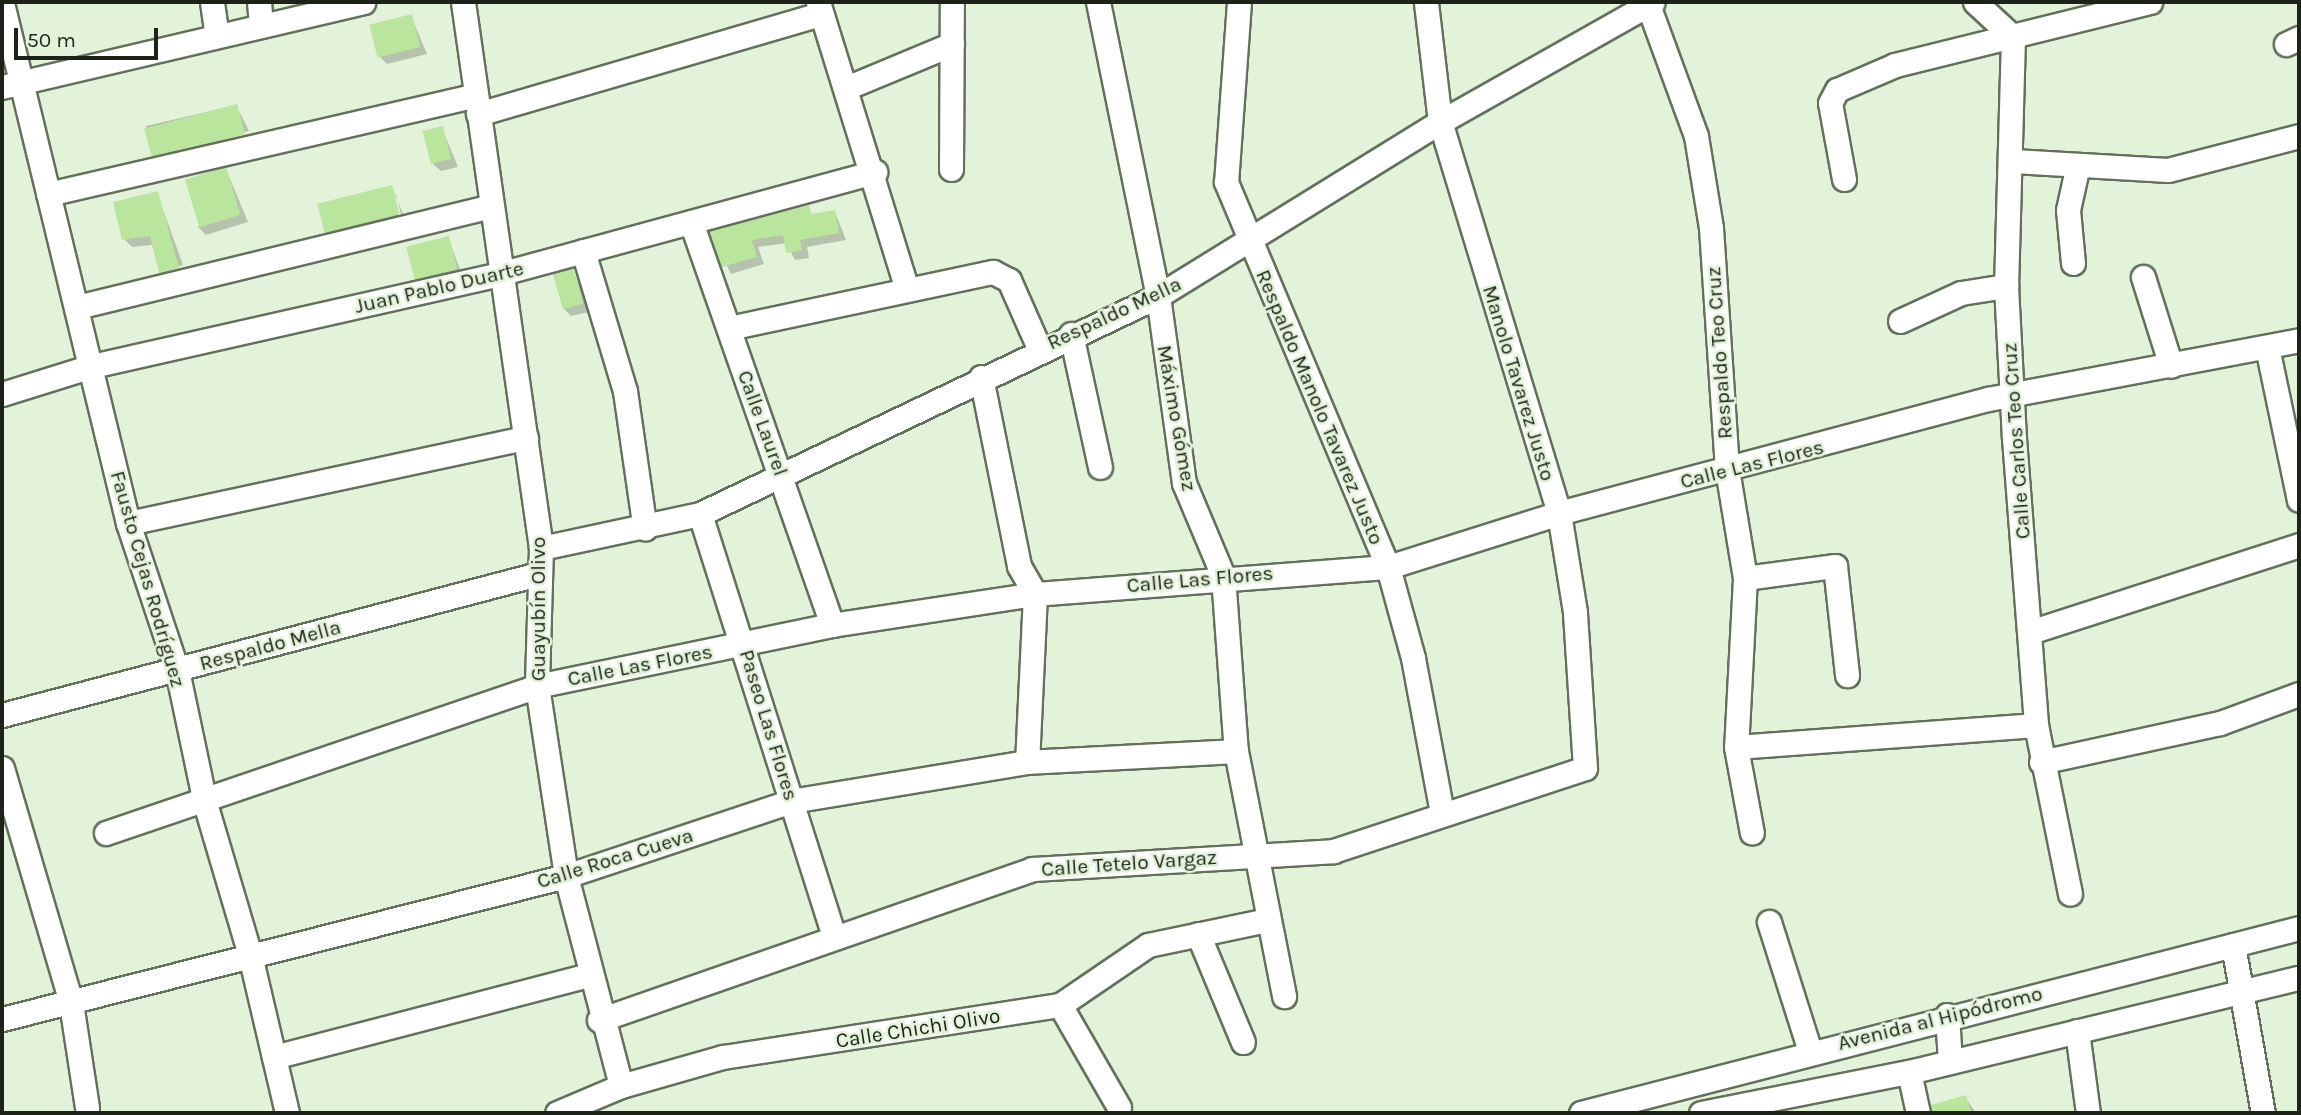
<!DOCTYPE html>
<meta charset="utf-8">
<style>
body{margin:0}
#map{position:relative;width:2301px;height:1115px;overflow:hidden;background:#e3f3da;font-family:Karla,sans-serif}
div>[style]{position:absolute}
.shadow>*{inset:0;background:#0003}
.building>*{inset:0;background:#b9e59c;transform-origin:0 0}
.roads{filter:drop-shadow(2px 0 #63705b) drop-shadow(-2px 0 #63705b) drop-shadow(0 2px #63705b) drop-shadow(0 -2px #63705b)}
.minor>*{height:23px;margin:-11.5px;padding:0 11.5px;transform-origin:11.5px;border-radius:11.5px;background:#fff}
span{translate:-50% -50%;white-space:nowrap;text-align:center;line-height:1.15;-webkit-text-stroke:5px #e3f3da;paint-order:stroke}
.street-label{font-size:21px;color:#1e231a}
.frame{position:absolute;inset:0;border:4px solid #1e231a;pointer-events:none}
.scale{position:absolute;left:14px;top:28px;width:144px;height:32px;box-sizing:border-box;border:4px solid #1e231a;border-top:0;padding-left:9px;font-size:21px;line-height:24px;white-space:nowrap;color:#1e231a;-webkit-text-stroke:5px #e3f3da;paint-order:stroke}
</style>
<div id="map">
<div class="shadow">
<div style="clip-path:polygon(411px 16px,427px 54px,387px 64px,379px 56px)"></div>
<div style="clip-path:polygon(236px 105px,249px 131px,156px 156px,250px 135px,252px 142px,161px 163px,153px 155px,146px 126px)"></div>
<div style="clip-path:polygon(442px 128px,458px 167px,441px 171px,433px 164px)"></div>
<div style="clip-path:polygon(226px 169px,248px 222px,206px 235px,198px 227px)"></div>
<div style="clip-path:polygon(evenodd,392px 187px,406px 221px,334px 239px,326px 231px,392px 187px,393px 194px,396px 194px,403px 222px,400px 223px,393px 194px)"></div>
<div style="clip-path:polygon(157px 193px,183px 265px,163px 273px,184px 268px,186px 275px,168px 280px,160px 272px,152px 245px,132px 247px,124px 239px)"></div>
<div style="clip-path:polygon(835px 212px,846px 240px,807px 247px,809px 258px,795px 260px,786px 243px,758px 247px,764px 264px,731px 274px,711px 233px)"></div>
<div style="clip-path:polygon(448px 238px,463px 277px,424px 286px,416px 278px)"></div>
<div style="clip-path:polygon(573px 270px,589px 312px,571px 316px,563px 308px)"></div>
<div style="clip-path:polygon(1965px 1097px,1976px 1113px,1937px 1113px,1935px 1106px)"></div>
</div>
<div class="building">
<div style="left:412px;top:14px;width:34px;height:44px;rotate:76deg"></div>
<div style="left:237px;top:104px;width:31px;height:96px;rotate:75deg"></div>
<div style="left:443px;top:126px;width:34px;height:21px;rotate:76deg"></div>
<div style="left:226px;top:167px;width:50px;height:43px;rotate:73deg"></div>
<div style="left:392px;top:185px;width:30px;height:77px;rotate:76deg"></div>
<div style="clip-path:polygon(158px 191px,179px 268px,159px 273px,150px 236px,122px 240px,113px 202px)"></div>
<div style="clip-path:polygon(809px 205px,811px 214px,835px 210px,839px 233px,800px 240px,802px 250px,786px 253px,783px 235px,752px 240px,757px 257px,722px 267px,709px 231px)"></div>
<div style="left:449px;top:236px;width:34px;height:44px;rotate:76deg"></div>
<div style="left:573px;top:268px;width:37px;height:21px;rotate:74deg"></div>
<div style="clip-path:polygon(1966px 1095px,1971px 1113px,1932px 1113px,1931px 1105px)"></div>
</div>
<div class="roads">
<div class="minor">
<div style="left:212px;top:2px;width:34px;rotate:82deg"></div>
<div style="left:259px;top:2px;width:24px;rotate:85deg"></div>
<div style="left:463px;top:2px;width:552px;rotate:81.87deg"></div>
<div style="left:541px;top:548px;width:138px;rotate:91.7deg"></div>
<div style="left:537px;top:686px;width:192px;rotate:81.3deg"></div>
<div style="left:566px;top:876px;width:217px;rotate:75.3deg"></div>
<div style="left:818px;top:2px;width:298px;rotate:72.8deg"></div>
<div style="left:1098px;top:2px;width:300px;rotate:78.5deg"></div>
<div style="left:1158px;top:296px;width:189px;rotate:82.1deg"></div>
<div style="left:1184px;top:483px;width:101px;rotate:67.2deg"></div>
<div style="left:1223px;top:576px;width:175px;rotate:85.8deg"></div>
<div style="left:1236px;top:751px;width:250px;rotate:78.9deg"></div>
<div style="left:1239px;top:2px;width:180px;rotate:94.1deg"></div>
<div style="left:1226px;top:182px;width:418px;rotate:67.2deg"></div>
<div style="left:1388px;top:567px;width:94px;rotate:74.6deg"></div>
<div style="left:1413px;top:658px;width:158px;rotate:79.4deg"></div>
<div style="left:1647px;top:2px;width:143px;rotate:69.9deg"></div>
<div style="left:1696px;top:136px;width:93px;rotate:80.7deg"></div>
<div style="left:1711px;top:228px;width:242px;rotate:86.2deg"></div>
<div style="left:1727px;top:469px;width:110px;rotate:80.6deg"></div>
<div style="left:1745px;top:578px;width:169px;rotate:93deg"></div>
<div style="left:1736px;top:747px;width:87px;rotate:79.5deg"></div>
<div style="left:1975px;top:2px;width:52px;rotate:42.6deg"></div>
<div style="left:2013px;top:37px;width:249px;rotate:91.6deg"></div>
<div style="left:2006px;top:286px;width:152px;rotate:87deg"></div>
<div style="left:2014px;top:438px;width:288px;rotate:85.6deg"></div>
<div style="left:2036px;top:725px;width:172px;rotate:78.6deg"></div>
<div style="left:2px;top:3px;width:535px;rotate:76.38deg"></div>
<div style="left:128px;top:523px;width:155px;rotate:71.6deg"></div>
<div style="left:177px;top:670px;width:136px;rotate:78.1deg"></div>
<div style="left:205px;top:803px;width:159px;rotate:73.5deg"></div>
<div style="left:250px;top:955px;width:162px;rotate:76.8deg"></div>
<div style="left:2286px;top:44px;width:14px;rotate:-25deg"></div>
<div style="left:2px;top:87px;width:371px;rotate:-13.2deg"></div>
<div style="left:846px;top:88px;width:115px;rotate:-22.5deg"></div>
<div style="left:478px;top:114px;width:356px;rotate:-16.3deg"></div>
<div style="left:2013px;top:161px;width:155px;rotate:3.3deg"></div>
<div style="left:2168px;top:170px;width:135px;rotate:-14.5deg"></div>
<div style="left:951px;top:169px;width:167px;rotate:-89.7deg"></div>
<div style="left:1844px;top:179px;width:77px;rotate:-100.4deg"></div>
<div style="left:1830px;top:103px;width:15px;rotate:-62deg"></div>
<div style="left:1837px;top:90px;width:63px;rotate:-23.3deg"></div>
<div style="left:1895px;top:65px;width:263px;rotate:-13.9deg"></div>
<div style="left:48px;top:194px;width:439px;rotate:-13deg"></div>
<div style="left:691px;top:222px;width:427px;rotate:70.7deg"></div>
<div style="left:583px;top:251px;width:146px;rotate:73.3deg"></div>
<div style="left:625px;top:391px;width:139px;rotate:81.8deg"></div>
<div style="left:2073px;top:263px;width:53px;rotate:-95.4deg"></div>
<div style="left:2068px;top:210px;width:42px;rotate:-77.6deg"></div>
<div style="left:2143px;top:277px;width:93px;rotate:72.5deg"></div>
<div style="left:77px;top:307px;width:425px;rotate:-13.7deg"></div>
<div style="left:1900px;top:321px;width:67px;rotate:-24.7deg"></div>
<div style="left:1961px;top:293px;width:46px;rotate:-8.8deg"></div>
<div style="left:729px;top:328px;width:270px;rotate:-12deg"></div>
<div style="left:993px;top:272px;width:18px;rotate:27deg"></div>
<div style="left:1009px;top:280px;width:74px;rotate:66.2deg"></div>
<div style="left:1071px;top:334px;width:136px;rotate:77.7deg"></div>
<div style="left:2267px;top:347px;width:156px;rotate:78.2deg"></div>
<div style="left:981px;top:377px;width:193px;rotate:78.6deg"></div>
<div style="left:1019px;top:566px;width:32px;rotate:60deg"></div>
<div style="left:1035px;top:594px;width:168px;rotate:92.7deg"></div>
<div style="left:2px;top:394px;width:94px;rotate:-17.3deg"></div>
<div style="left:92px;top:366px;width:417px;rotate:-12.7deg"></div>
<div style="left:499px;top:274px;width:390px;rotate:-15.2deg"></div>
<div style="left:700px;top:514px;width:444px;rotate:72.4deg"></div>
<div style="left:128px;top:523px;width:407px;rotate:-12.1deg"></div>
<div style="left:541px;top:548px;width:163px;rotate:-12.1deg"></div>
<div style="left:700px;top:514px;width:507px;rotate:-25.45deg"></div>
<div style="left:1158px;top:296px;width:331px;rotate:-31.7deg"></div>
<div style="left:1440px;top:122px;width:244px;rotate:-29.4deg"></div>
<div style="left:1745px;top:578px;width:91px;rotate:-7.6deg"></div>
<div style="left:1835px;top:566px;width:110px;rotate:83.7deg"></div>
<div style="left:2030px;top:632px;width:283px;rotate:-17.9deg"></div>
<div style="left:2px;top:715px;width:554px;rotate:-14.74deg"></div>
<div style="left:1736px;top:747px;width:301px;rotate:-4.2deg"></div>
<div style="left:2041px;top:762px;width:183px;rotate:-12.3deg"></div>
<div style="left:2220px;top:723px;width:84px;rotate:-20.2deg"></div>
<div style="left:2px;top:768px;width:245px;rotate:73.6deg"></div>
<div style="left:71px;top:1003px;width:106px;rotate:81.3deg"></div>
<div style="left:106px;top:833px;width:455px;rotate:-18.8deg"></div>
<div style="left:537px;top:686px;width:301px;rotate:-11.7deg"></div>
<div style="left:832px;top:625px;width:205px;rotate:-8.7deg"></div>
<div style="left:1035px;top:594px;width:354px;rotate:-4.4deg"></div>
<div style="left:1388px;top:567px;width:179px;rotate:-17.5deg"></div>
<div style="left:1559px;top:513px;width:444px;rotate:-14.9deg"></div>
<div style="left:1988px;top:399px;width:317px;rotate:-10.7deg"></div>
<div style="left:1769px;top:922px;width:135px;rotate:72.4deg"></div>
<div style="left:1198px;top:934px;width:117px;rotate:67.4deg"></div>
<div style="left:2233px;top:945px;width:171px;rotate:79.9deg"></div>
<div style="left:1060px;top:1005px;width:118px;rotate:60deg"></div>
<div style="left:1947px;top:1015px;width:47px;rotate:86.3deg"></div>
<div style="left:2px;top:1019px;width:582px;rotate:-14.23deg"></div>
<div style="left:566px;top:876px;width:237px;rotate:-18.4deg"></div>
<div style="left:791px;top:801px;width:239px;rotate:-9.4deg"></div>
<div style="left:1027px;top:762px;width:209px;rotate:-3deg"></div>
<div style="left:599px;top:1020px;width:459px;rotate:-19.2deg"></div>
<div style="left:1032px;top:869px;width:302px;rotate:-3.4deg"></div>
<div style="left:1333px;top:851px;width:265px;rotate:-18.2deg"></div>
<div style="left:1585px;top:768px;width:156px;rotate:-93.7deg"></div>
<div style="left:1575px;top:612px;width:100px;rotate:-99.2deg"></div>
<div style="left:1559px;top:513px;width:409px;rotate:-106.9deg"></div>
<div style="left:1440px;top:122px;width:121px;rotate:-96.7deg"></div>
<div style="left:2077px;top:1031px;width:83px;rotate:82.4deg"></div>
<div style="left:274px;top:1057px;width:325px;rotate:-14.6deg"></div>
<div style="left:1909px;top:1072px;width:42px;rotate:77.6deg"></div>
<div style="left:557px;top:1113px;width:69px;rotate:-22.9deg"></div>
<div style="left:621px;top:1086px;width:106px;rotate:-15.9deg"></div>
<div style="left:723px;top:1057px;width:341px;rotate:-8.8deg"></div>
<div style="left:1060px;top:1005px;width:107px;rotate:-34.3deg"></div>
<div style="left:1148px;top:945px;width:123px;rotate:-11.8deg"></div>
<div style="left:1581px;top:1113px;width:741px;rotate:-14.45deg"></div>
<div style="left:1701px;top:1113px;width:212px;rotate:-11.2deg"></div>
<div style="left:1909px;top:1072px;width:401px;rotate:-13.6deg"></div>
</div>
</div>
<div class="street-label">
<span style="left:439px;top:287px;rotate:-13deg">Juan Pablo Duarte</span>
<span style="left:1114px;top:313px;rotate:-25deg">Respaldo Mella</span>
<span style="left:1719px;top:353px;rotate:-94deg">Respaldo Teo Cruz</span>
<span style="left:1519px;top:383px;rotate:73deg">Manolo Tavarez Justo</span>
<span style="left:1320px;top:407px;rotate:67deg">Respaldo Manolo Tavarez Justo</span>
<span style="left:1177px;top:418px;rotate:80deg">Máximo Gómez</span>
<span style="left:763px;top:423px;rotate:70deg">Calle Laurel</span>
<span style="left:2016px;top:441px;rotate:-94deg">Calle Carlos Teo Cruz</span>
<span style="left:1752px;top:464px;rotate:-14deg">Calle Las Flores</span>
<span style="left:148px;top:579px;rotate:74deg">Fausto Cejas Rodríguez</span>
<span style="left:1200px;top:579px;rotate:-5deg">Calle Las Flores</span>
<span style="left:538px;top:609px;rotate:-90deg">Guayubín Olivo</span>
<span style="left:270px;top:645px;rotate:-15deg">Respaldo Mella</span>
<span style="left:640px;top:665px;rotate:-11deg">Calle Las Flores</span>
<span style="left:769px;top:725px;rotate:73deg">Paseo Las Flores</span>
<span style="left:615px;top:858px;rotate:-17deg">Calle Roca Cueva</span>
<span style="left:1129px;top:863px;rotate:-4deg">Calle Tetelo Vargaz</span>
<span style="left:1940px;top:1018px;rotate:-14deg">Avenida al Hipódromo</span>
<span style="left:918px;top:1028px;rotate:-9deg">Calle Chichi Olivo</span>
</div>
<div class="frame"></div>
<div class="scale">50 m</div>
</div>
